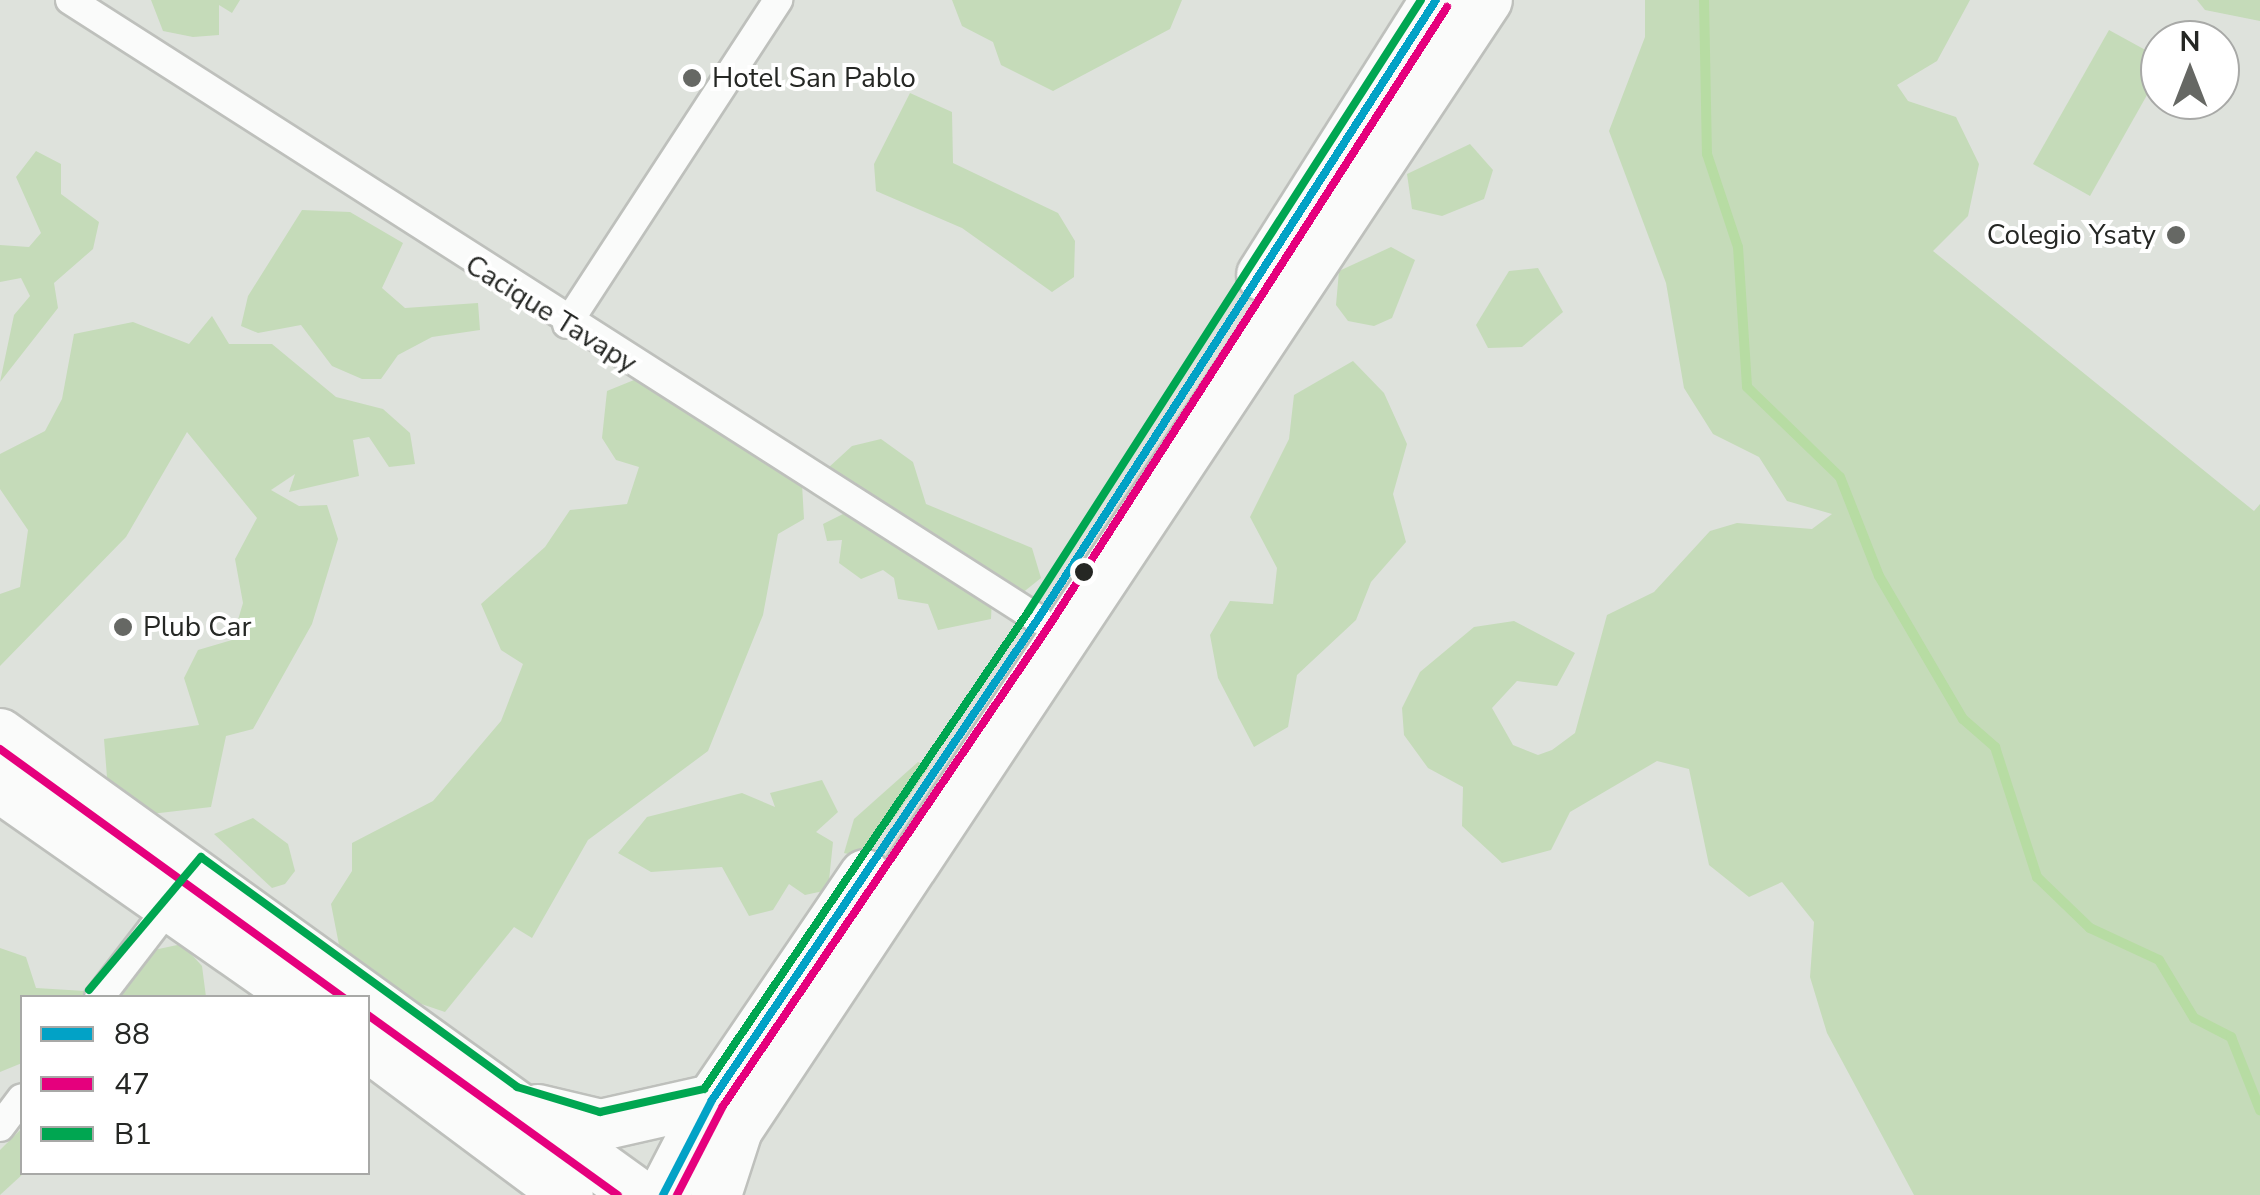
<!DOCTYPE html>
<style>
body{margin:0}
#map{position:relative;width:2260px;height:1195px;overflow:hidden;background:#dee2dc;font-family:"Nunito Sans",sans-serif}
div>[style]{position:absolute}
.green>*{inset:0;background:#c5dbb9}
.stream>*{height:10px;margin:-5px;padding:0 5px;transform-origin:5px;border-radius:5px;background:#b7dca3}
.roads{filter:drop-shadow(2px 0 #bec0bc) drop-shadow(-2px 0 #bec0bc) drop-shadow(0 2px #bec0bc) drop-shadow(0 -2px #bec0bc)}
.street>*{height:28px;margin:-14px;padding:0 14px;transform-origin:14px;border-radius:14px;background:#fafbfa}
.highway>*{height:50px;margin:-25px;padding:0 25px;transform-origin:25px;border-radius:25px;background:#fafbfa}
.bus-1>*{height:8px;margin:-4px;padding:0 4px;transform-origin:4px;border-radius:4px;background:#02a2c6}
.bus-2>*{height:8px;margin:-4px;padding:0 4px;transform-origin:4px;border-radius:4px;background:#e5007d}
.bus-3>*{height:8px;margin:-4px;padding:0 4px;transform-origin:4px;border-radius:4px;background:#00a651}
.dots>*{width:28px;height:28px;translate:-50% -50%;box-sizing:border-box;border:5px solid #fff;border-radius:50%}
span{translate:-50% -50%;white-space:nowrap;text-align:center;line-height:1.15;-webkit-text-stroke:8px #fff;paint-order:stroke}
.poi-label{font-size:28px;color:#252724}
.left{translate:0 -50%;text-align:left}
.right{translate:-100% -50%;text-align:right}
.street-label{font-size:28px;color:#252724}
.legend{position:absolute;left:20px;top:995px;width:350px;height:180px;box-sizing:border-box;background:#fff;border:2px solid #a8a9a7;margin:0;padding:12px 18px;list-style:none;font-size:30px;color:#252724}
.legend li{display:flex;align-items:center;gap:20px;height:50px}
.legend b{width:50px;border:2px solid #a8a9a7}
.north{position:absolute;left:2140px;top:20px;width:100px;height:100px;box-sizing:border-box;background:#fff;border:2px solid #a8a9a7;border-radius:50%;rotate:0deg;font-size:28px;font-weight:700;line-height:40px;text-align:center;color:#252724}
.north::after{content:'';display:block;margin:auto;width:35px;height:45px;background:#666864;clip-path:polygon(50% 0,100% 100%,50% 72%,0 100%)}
</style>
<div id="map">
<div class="green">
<div style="clip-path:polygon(151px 0,240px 0,232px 13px,219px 5px,219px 35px,193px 37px,163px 31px)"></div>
<div style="clip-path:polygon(952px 0,1182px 0,1170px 29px,1053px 91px,1001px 65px,993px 42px,962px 26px)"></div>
<div style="clip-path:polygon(1645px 0,1970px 0,1937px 61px,1897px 85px,1908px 101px,1956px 117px,1979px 164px,1968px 216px,1933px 251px,2254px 511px,2260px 504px,2260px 1195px,1914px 1195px,1827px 1033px,1810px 977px,1814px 922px,1782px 882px,1749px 897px,1709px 865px,1689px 769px,1657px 761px,1570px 812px,1551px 850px,1502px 863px,1462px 826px,1463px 787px,1428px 768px,1404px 735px,1402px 708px,1420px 672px,1474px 627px,1514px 621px,1575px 653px,1557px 686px,1517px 681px,1492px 708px,1513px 745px,1538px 755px,1552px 750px,1575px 733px,1607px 615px,1654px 592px,1710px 531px,1737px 523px,1812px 529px,1832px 514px,1787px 501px,1759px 457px,1713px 434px,1684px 388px,1666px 283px,1609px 131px,1645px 37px)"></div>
<div style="clip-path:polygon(2197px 0,2260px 0,2260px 21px,2205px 10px)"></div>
<div style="clip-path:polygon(2109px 30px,2160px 58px,2160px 72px,2090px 196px,2033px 164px)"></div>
<div style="clip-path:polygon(910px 93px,952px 112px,953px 163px,1058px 213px,1075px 241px,1074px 277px,1052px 292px,962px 228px,876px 191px,874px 164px)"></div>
<div style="clip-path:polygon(1470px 144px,1493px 170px,1484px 199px,1442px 216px,1412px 209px,1407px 174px)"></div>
<div style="clip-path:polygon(36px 151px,61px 164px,61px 194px,99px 222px,93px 249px,54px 283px,58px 308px,0 382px,14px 315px,30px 296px,21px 278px,0 282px,0 245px,29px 247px,41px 233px,16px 177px)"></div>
<div style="clip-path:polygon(302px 210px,350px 212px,403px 243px,382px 288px,405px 308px,478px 303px,480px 330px,432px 337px,398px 355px,381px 379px,362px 379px,332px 366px,301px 325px,258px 333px,241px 326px,248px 296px)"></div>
<div style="clip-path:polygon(1391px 247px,1415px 260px,1392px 318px,1374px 326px,1348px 321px,1336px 305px,1339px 271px)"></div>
<div style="clip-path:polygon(1538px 268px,1563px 312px,1522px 347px,1488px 348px,1476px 325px,1509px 271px)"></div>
<div style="clip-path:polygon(212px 316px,229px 344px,272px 344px,336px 397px,383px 409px,410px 433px,415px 464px,389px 467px,369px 437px,353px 440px,359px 476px,289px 492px,295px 474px,271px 490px,299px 506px,327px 505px,338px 539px,312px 624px,253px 729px,226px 736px,211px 807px,151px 814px,108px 790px,104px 739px,199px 725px,184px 678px,198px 650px,232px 640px,243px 603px,235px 559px,257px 518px,187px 432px,126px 537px,0 666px,0 594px,20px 587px,28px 530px,0 489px,0 454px,45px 431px,62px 399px,74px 334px,133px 322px,189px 344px)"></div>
<div style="clip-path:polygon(1353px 361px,1384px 393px,1407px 444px,1393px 494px,1406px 542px,1371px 582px,1356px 620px,1297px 675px,1288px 727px,1254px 747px,1218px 678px,1210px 635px,1230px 601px,1273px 604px,1277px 568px,1250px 517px,1289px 439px,1294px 395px)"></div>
<div style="clip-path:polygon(634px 380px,658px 384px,677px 407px,700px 401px,802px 484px,804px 519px,778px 534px,763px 615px,708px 751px,588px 840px,532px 938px,514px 927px,445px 1012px,377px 989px,340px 950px,331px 904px,352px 871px,352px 843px,433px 801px,501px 721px,523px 664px,501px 650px,481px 604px,545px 547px,570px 510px,627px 504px,639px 467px,616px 460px,602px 438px,607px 391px)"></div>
<div style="clip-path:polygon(881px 439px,913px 462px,926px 504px,1032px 548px,1041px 578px,1011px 602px,840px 495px,828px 468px,852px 446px)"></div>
<div style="clip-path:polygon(843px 514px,878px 519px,992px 597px,991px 619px,938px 630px,928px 604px,898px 599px,894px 578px,883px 570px,861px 579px,839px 563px,842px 540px,827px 541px,823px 524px)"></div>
<div style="clip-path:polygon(918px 762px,929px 767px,897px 814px,860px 857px,844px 853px,854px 819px)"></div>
<div style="clip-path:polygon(822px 780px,838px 812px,816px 832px,833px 842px,828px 890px,805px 895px,789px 884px,773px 910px,749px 916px,722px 867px,651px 872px,618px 853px,647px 817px,742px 793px,775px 807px,770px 793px)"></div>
<div style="clip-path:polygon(253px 818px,288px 844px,295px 871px,285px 884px,272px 888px,214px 834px)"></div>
<div style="clip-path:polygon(182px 944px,202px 966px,206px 997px,22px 998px,22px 1063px,0 1072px,0 948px,26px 957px,36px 988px,85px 991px,121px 957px)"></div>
<div style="clip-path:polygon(22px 1128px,24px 1173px,0 1195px,0 1150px)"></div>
</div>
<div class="stream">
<div style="left:1704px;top:0;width:154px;rotate:88.9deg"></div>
<div style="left:1707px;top:154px;width:98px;rotate:71.6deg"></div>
<div style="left:1738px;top:247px;width:140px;rotate:86.3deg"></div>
<div style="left:1747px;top:387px;width:129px;rotate:44.1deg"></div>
<div style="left:1840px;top:477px;width:106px;rotate:68.5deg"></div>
<div style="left:1879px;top:576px;width:166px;rotate:59.6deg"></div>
<div style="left:1963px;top:719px;width:43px;rotate:41.2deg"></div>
<div style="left:1995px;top:747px;width:137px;rotate:72.1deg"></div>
<div style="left:2037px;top:877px;width:74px;rotate:43.9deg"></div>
<div style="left:2090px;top:928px;width:76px;rotate:24.9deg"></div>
<div style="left:2159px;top:960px;width:68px;rotate:58.9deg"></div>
<div style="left:2194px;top:1018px;width:42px;rotate:27.2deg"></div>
<div style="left:2231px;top:1037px;width:79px;rotate:68.3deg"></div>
</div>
<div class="roads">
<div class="street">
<div style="left:70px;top:0;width:1149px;rotate:32.6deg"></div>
<div style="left:567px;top:324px;width:387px;rotate:-56.9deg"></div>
<div style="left:99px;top:998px;width:126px;rotate:-52.4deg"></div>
<div style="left:0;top:1127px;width:36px;rotate:-53deg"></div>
</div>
<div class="highway">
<div style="left:1262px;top:275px;width:325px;rotate:-57.7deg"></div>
<div style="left:0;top:734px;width:788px;rotate:35.81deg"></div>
<div style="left:0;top:787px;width:368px;rotate:35deg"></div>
<div style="left:368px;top:1046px;width:249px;rotate:36.7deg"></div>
<div style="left:538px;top:1110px;width:65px;rotate:13.4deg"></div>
<div style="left:601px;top:1125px;width:114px;rotate:-12.7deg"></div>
<div style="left:663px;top:1195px;width:107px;rotate:-62.7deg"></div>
<div style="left:712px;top:1100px;width:272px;rotate:-55.8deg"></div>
<div style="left:716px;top:1195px;width:68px;rotate:-72.1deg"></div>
<div style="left:737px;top:1130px;width:1356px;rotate:-56.43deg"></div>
</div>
</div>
<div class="bus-1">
<div style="left:663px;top:1195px;width:107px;rotate:-62.7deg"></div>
<div style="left:712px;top:1100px;width:581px;rotate:-55.87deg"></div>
<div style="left:1038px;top:619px;width:736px;rotate:-57.26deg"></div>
</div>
<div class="bus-2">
<div style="left:0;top:749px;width:425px;rotate:35.9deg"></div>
<div style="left:368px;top:1015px;width:308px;rotate:35.8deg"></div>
<div style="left:677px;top:1195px;width:100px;rotate:-62.7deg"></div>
<div style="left:723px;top:1106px;width:580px;rotate:-55.82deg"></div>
<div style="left:1049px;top:626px;width:736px;rotate:-57.26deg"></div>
</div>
<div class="bus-3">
<div style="left:89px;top:990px;width:174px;rotate:-49.9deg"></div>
<div style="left:201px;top:857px;width:391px;rotate:36deg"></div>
<div style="left:517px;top:1087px;width:87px;rotate:16.8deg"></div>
<div style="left:600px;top:1112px;width:107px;rotate:-12.5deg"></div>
<div style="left:704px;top:1089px;width:577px;rotate:-55.81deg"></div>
<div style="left:1028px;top:612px;width:727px;rotate:-57.29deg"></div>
</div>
<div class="dots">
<div style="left:692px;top:78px;background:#666864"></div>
<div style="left:2176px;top:235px;background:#666864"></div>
<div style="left:1084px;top:572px;background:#252724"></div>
<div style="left:123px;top:627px;background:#666864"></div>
</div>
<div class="poi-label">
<span class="left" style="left:712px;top:78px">Hotel San Pablo</span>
<span class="right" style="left:2156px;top:235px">Colegio Ysaty</span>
<span class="left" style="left:143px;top:627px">Plub Car</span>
</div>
<div class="street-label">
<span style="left:551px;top:314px;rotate:32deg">Cacique Tavapy</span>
</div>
<ul class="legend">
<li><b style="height:12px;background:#02a2c6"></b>88</li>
<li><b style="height:12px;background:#e5007d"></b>47</li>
<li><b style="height:12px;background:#00a651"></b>B1</li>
</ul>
<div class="north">N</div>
</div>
